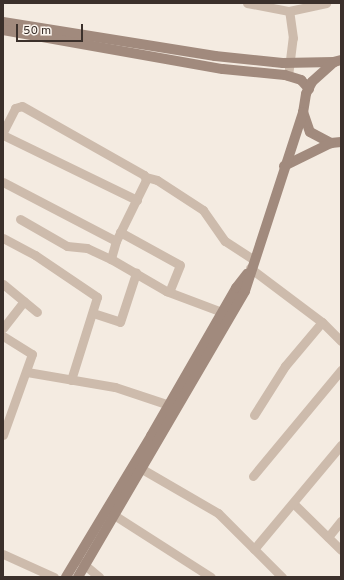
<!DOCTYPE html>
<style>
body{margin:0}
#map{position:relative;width:344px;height:580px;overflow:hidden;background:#f4ebe1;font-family:Overpass,sans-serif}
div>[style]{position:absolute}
.street>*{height:9px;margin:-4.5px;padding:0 4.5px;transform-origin:4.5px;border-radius:4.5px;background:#cdbbac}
.secondary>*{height:10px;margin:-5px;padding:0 5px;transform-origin:5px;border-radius:5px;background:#a18a7d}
span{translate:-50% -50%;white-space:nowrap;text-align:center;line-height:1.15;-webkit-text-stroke:3px #fbf5ee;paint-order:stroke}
.frame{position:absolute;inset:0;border:4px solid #3b302b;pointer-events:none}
.scale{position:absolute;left:16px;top:24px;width:67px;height:18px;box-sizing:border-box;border:2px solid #3b302b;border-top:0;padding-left:5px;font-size:12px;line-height:14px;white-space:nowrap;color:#3b302b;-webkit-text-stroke:3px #fbf5ee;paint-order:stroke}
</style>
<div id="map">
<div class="street">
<div style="left:247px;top:3px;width:43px;rotate:10.8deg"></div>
<div style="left:289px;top:11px;width:38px;rotate:-12deg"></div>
<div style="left:288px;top:76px;width:38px;rotate:-83deg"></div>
<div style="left:293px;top:38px;width:27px;rotate:-98deg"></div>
<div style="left:3px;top:132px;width:27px;rotate:-63deg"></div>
<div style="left:15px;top:108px;width:7px;rotate:-16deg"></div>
<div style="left:22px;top:106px;width:140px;rotate:29.5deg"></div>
<div style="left:144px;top:175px;width:5px;rotate:68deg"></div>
<div style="left:146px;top:180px;width:68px;rotate:116.2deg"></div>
<div style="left:116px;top:241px;width:19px;rotate:106deg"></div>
<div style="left:111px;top:259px;width:64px;rotate:30.2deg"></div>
<div style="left:166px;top:291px;width:60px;rotate:20.6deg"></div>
<div style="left:3px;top:135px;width:149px;rotate:25.9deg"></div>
<div style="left:146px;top:177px;width:11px;rotate:15deg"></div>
<div style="left:157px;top:180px;width:55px;rotate:33.1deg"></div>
<div style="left:203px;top:210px;width:38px;rotate:55deg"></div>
<div style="left:225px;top:241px;width:33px;rotate:33deg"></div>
<div style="left:3px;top:182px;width:127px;rotate:27.6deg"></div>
<div style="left:20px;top:219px;width:54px;rotate:29.9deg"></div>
<div style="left:67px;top:246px;width:20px;rotate:6deg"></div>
<div style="left:87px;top:248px;width:26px;rotate:25deg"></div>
<div style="left:120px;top:232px;width:68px;rotate:28.8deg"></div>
<div style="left:180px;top:265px;width:29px;rotate:112deg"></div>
<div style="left:3px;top:238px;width:36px;rotate:28deg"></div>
<div style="left:35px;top:255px;width:75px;rotate:34.1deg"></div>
<div style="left:97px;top:297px;width:87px;rotate:107.4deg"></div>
<div style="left:250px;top:268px;width:90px;rotate:36.9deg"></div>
<div style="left:322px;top:322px;width:27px;rotate:45deg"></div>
<div style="left:3px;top:284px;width:44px;rotate:39.5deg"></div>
<div style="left:93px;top:313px;width:28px;rotate:18deg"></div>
<div style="left:120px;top:322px;width:52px;rotate:-71.9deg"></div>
<div style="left:3px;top:328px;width:34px;rotate:-52deg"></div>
<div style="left:3px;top:336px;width:34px;rotate:32deg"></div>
<div style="left:32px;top:354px;width:86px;rotate:109.7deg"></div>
<div style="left:27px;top:372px;width:89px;rotate:9.7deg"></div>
<div style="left:115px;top:387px;width:63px;rotate:18.4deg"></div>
<div style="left:254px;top:415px;width:58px;rotate:-57.7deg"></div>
<div style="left:285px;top:366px;width:57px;rotate:-49.9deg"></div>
<div style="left:142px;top:469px;width:88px;rotate:30.1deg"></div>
<div style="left:218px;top:513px;width:91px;rotate:45deg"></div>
<div style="left:253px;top:476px;width:138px;rotate:-50.3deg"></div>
<div style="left:293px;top:503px;width:67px;rotate:44.4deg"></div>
<div style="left:114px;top:515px;width:115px;rotate:32.6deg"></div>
<div style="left:328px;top:537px;width:21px;rotate:-51deg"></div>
<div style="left:254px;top:549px;width:136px;rotate:-50.1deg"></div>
<div style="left:3px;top:554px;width:56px;rotate:24.3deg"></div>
<div style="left:80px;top:561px;width:25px;rotate:40deg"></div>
</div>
<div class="secondary">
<div style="left:3px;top:22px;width:215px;rotate:9.1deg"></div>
<div style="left:215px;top:56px;width:68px;rotate:5.9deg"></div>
<div style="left:283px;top:63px;width:51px;rotate:-1.1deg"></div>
<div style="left:3px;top:30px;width:223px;rotate:10.1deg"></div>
<div style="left:223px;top:69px;width:62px;rotate:5.5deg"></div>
<div style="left:285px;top:75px;width:17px;rotate:17deg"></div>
<div style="left:301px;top:80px;width:12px;rotate:48deg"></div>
<div style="left:341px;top:60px;width:7px;rotate:164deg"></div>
<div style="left:334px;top:62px;width:30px;rotate:138deg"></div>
<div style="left:312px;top:82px;width:13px;rotate:117deg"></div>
<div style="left:306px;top:94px;width:18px;rotate:99deg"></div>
<div style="left:303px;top:112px;width:21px;rotate:71deg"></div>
<div style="left:310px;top:132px;width:24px;rotate:28deg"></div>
<div style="left:331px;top:143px;width:10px;rotate:-6deg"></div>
<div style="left:284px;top:166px;width:52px;rotate:-26.1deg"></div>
<div style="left:66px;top:577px;width:165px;rotate:-58.9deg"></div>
<div style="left:151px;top:436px;width:171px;rotate:-60.1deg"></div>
<div style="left:236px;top:288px;width:18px;rotate:-52deg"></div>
<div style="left:78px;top:577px;width:331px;rotate:-59.7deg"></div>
<div style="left:245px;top:291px;width:188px;rotate:-72deg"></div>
</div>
<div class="frame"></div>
<div class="scale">50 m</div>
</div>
